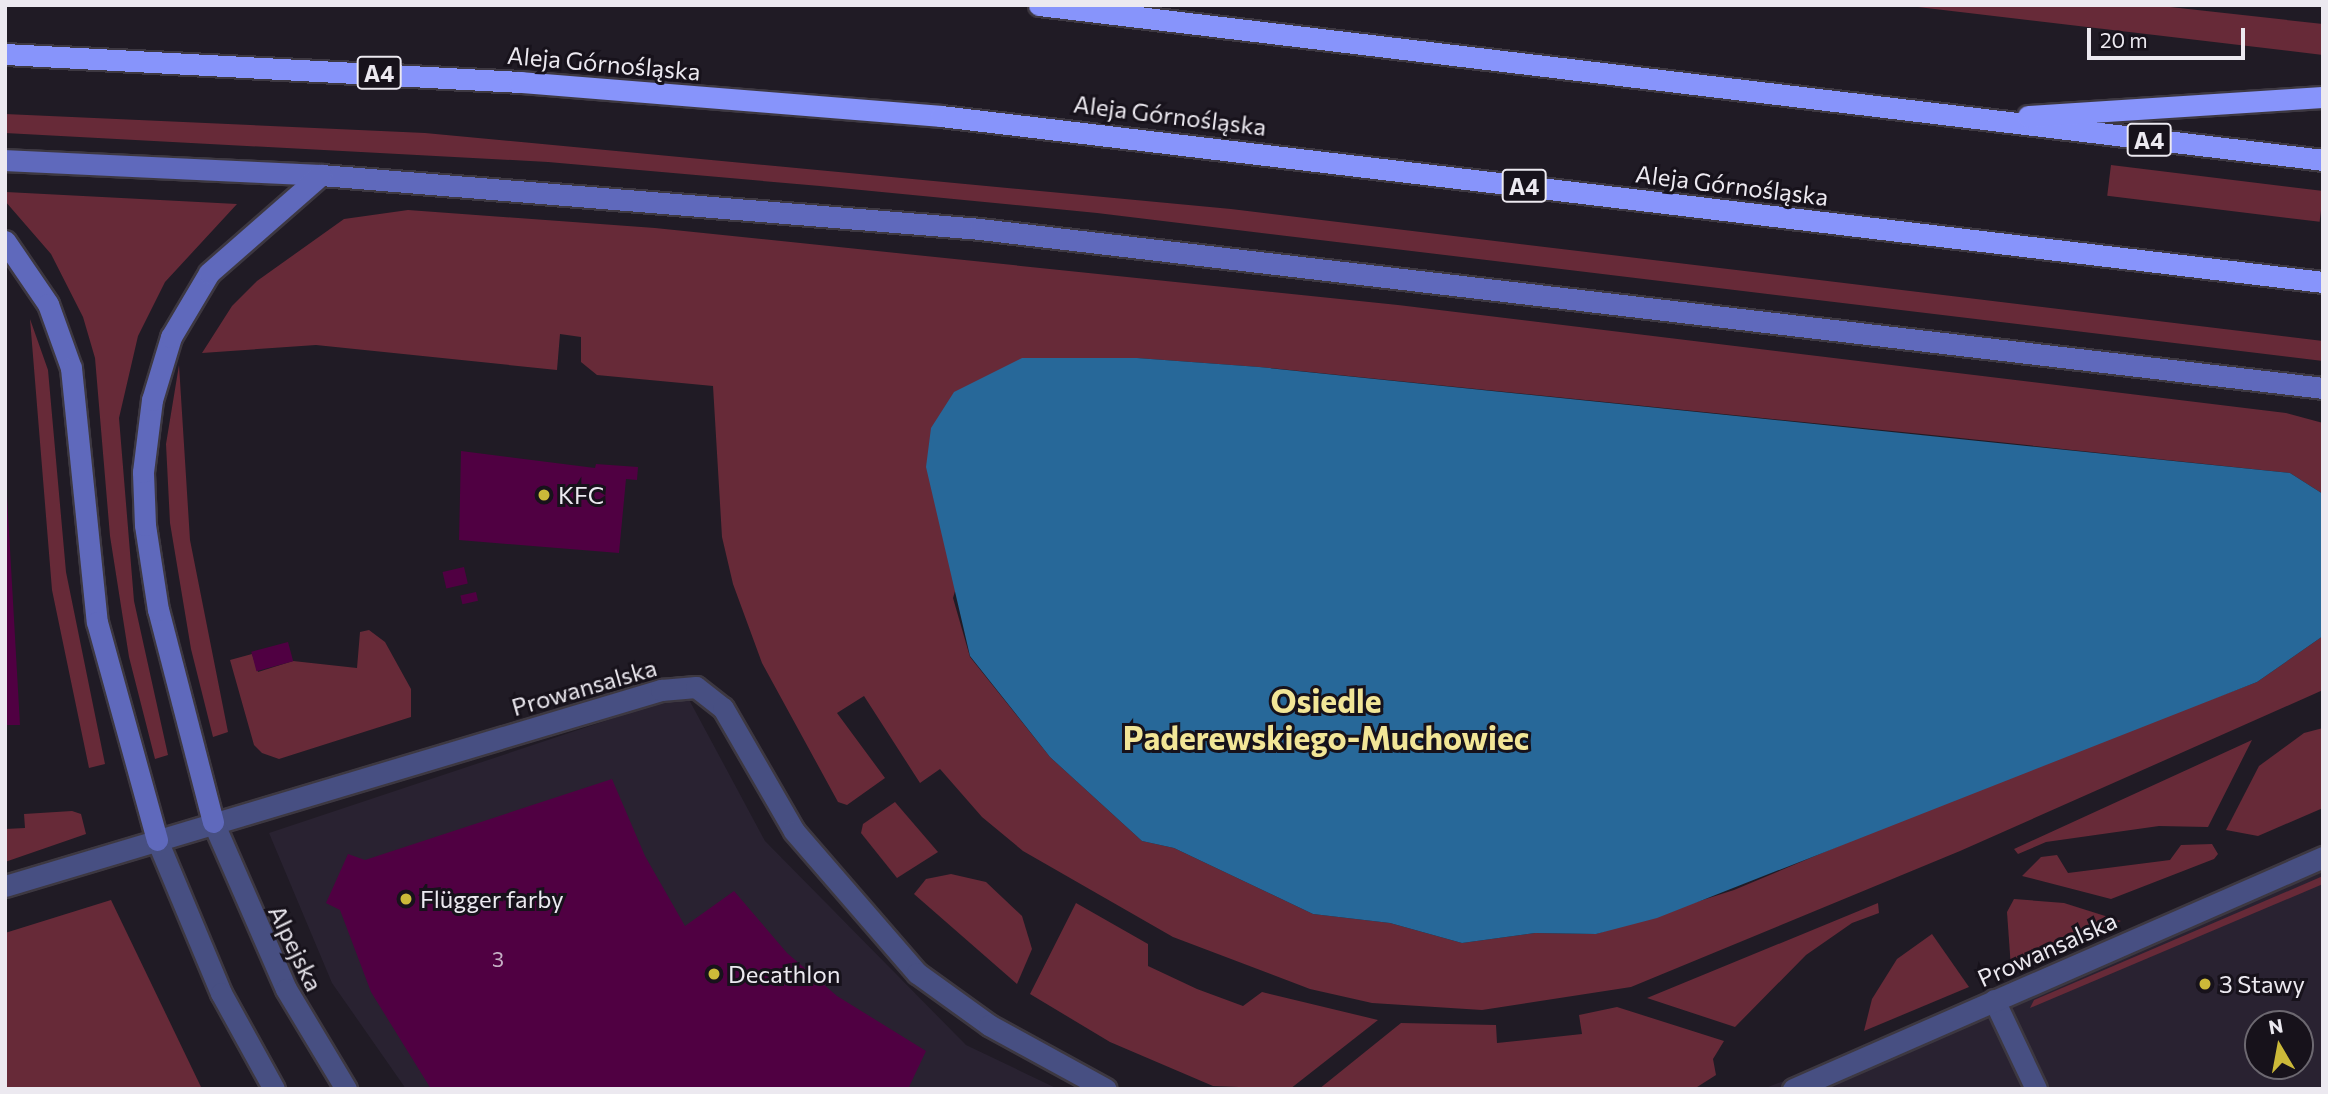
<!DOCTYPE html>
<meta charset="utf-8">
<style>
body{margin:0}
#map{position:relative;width:2328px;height:1094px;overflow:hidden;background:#201b25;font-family:Commissioner,sans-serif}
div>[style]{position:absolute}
.built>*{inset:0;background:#292231}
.green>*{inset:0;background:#672a38;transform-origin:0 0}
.water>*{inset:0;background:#276899}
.building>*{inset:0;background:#500042;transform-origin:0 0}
.roads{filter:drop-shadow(2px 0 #3d3841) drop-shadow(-2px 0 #3d3841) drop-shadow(0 2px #3d3841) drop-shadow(0 -2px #3d3841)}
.lane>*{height:21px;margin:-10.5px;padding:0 10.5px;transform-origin:10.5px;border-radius:10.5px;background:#474f82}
.street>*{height:21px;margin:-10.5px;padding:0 10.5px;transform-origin:10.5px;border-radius:10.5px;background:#474f82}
.secondary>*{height:21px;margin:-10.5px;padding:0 10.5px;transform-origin:10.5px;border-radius:10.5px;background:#5f69bc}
.highway>*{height:21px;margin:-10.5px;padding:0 10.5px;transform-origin:10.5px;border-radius:10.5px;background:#8794fb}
.dots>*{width:19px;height:19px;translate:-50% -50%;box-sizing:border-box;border:4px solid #17121b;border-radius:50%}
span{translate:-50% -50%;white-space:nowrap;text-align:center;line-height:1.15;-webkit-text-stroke:6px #17121b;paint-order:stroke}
.number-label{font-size:21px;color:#c5afc4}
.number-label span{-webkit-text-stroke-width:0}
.shield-label span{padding:2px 5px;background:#17121b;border:2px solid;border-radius:5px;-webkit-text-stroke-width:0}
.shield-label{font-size:23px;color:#ece9f0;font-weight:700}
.street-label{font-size:24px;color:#ece9f0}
.poi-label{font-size:24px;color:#ece9f0}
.left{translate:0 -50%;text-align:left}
.district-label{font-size:32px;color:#f2e697;font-weight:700}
.frame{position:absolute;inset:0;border:7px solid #ece9f0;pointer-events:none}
.north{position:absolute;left:2244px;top:1010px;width:70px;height:70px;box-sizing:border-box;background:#17121b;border:2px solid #6c6870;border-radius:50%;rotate:350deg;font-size:19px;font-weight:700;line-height:28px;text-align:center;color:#ece9f0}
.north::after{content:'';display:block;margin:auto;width:24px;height:32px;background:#ccb939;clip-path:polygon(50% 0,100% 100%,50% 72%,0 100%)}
.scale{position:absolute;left:2087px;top:28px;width:158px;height:32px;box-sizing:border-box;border:4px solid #ece9f0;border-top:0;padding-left:9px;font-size:21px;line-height:24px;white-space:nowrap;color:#ece9f0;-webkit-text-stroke:5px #17121b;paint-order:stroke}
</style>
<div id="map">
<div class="built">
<div style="clip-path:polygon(686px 694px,765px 841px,966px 1045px,1058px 1089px,406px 1089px,332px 983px,269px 833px)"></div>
<div style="clip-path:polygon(evenodd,2323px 846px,2323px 1089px,1763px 1089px,1804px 1073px,2323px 846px,2258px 1024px,2300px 1024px,2300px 1066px,2258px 1066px,2258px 1024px)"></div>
</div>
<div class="green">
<div style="clip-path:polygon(1901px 5px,2152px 5px,2323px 24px,2323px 55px)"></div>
<div style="clip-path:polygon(5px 114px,425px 133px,1231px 209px,2323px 341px,2323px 361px,1097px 213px,820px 186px,548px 162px,5px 133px)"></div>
<div style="left:2111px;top:165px;width:214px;height:31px;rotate:7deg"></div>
<div style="clip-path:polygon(6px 192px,237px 204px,165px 282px,138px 336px,119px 418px,134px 601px,168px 755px,155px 759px,129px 657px,110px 536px,95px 358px,83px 317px,51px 254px,5px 201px)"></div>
<div style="clip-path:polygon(408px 210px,655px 228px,1398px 305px,2286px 413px,2323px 423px,2323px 494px,2290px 473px,1922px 434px,1259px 367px,1137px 358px,1022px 358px,953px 598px,970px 657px,1050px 757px,1142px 841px,1174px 848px,1313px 914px,1390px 923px,1462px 943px,1535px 933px,1596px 934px,1734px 890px,1977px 788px,2257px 682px,2323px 636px,2323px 690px,1960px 851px,1631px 987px,1482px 1010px,1372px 1003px,1310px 989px,1173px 937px,1023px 851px,982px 817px,940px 769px,920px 783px,864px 696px,837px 713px,885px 778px,847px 805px,838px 802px,762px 663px,733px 584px,722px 537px,713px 386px,597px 375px,581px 362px,581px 337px,560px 334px,557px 370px,316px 345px,202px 353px,232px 306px,257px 281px,344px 219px)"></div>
<div style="clip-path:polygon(30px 319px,48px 370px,66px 572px,105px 764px,89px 768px,52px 590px)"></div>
<div style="clip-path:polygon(179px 365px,190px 540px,228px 732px,213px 737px,191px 649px,170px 523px,166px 444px)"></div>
<div style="clip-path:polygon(369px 630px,385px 642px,411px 689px,411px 717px,279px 759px,262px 753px,254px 745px,230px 660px,252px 654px,258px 672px,293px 661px,357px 668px,360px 632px)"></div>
<div style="clip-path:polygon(2323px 728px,2323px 808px,2258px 836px,2226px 830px,2259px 766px,2304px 733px)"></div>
<div style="clip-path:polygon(2252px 740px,2208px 827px,2159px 826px,2046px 842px,2018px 854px,2014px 849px)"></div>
<div style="clip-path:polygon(895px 802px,938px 852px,897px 878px,861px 833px,863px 824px)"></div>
<div style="clip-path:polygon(72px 811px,81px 814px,86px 834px,5px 862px,5px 829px,25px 828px,24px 814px)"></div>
<div style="clip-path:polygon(2212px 844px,2218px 854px,2214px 859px,2111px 899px,2022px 876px,2041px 857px,2057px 855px,2068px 873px,2170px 860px,2181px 845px)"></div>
<div style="clip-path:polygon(951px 874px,986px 882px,1022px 916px,1032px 949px,1017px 984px,914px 894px,926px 879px)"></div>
<div style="clip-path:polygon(2323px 876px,2323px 884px,2030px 1008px,2034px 1000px)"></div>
<div style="clip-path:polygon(2014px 899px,2064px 903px,2121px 921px,2011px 968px,2007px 912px)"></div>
<div style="clip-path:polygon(111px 900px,202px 1089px,5px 1089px,5px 933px)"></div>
<div style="clip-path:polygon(1076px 903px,1148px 944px,1148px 966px,1197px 989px,1243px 1006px,1262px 992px,1378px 1020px,1290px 1089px,1213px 1086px,1110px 1042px,1030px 994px)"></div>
<div style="clip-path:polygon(1878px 903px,1879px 913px,1852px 923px,1806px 955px,1735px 1027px,1647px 998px)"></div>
<div style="clip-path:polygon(1932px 934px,1969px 987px,1864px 1031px,1872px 999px,1897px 959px)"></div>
<div style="clip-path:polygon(1617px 1007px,1724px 1041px,1713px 1059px,1716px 1075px,1694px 1089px,1319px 1089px,1401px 1023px,1496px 1025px,1497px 1043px,1582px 1034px,1579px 1015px)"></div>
</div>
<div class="water">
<div style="clip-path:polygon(1022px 358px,1137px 358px,1259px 367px,2290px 473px,2323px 494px,2323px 636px,2257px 682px,1657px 918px,1596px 934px,1535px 933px,1462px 943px,1390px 923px,1313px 914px,1174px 848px,1142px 841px,1050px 757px,970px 656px,926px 467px,931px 428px,954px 392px)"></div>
</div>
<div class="building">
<div style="clip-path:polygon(461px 451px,595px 468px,596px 464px,638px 467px,637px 480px,626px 479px,619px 553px,459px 540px)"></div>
<div style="clip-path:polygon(5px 461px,20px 725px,5px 725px)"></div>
<div style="left:464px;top:567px;width:17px;height:22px;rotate:77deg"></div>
<div style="left:476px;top:592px;width:9px;height:16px;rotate:77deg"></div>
<div style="left:288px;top:642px;width:20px;height:38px;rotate:75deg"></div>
<div style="clip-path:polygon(612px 779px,645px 856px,685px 926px,734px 891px,787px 953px,837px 996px,926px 1051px,908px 1089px,431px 1089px,371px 992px,340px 910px,326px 903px,348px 854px,365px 860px)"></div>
</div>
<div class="roads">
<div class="lane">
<div style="left:5px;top:886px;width:685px;rotate:-16.64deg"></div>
<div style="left:661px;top:690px;width:35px;rotate:-5deg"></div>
<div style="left:696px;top:687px;width:34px;rotate:38deg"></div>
<div style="left:723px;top:708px;width:142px;rotate:60deg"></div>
<div style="left:794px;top:831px;width:188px;rotate:49.1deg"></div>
<div style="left:917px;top:973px;width:89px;rotate:35.8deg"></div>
<div style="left:989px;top:1025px;width:133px;rotate:28.7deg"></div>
<div style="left:1994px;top:1000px;width:98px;rotate:64.7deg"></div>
<div style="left:1793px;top:1089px;width:579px;rotate:-23.64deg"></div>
</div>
<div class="street">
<div style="left:213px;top:822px;width:182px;rotate:66.4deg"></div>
<div style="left:286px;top:989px;width:117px;rotate:59deg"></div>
<div style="left:157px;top:840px;width:166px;rotate:67.3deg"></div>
<div style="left:221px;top:993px;width:110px;rotate:61.1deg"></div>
</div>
<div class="secondary">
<div style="left:5px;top:160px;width:316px;rotate:2.7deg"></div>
<div style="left:321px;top:175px;width:661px;rotate:4.68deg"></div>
<div style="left:980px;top:229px;width:1352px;rotate:6.75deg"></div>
<div style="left:5px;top:241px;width:76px;rotate:55.7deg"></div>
<div style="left:48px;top:304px;width:68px;rotate:70.2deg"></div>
<div style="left:71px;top:368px;width:255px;rotate:84.2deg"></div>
<div style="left:97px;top:622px;width:226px;rotate:74.6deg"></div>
<div style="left:213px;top:822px;width:219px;rotate:-104.5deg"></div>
<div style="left:158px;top:610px;width:86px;rotate:-98.7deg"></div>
<div style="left:145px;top:525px;width:53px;rotate:-92.2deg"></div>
<div style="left:143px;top:472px;width:73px;rotate:-82.9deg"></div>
<div style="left:152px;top:400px;width:66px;rotate:-73.2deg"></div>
<div style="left:171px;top:337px;width:74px;rotate:-59.3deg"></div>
<div style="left:209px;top:273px;width:149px;rotate:-41.2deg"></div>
</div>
<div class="highway">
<div style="left:1039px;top:5px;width:1293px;rotate:6.88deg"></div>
<div style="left:5px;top:54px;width:516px;rotate:3.11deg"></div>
<div style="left:520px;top:82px;width:422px;rotate:4.6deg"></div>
<div style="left:941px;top:116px;width:1392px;rotate:6.85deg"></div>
<div style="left:2028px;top:116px;width:296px;rotate:-3.7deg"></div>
</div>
</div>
<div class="dots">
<div style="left:544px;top:495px;background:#ccb939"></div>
<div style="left:406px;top:899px;background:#ccb939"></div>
<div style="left:714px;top:974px;background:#ccb939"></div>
<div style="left:2205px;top:984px;background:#ccb939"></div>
</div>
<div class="number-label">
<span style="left:498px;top:959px">3</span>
</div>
<div class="shield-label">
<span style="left:379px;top:73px">A4</span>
<span style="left:2149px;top:140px">A4</span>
<span style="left:1524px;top:186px">A4</span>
</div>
<div class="street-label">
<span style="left:604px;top:63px;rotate:5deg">Aleja Górnośląska</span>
<span style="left:1170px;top:115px;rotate:7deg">Aleja Górnośląska</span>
<span style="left:1732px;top:185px;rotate:7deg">Aleja Górnośląska</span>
<span style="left:584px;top:687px;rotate:-16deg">Prowansalska</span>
<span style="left:296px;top:948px;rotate:64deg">Alpejska</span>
<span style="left:2047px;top:949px;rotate:-24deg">Prowansalska</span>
</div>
<div class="poi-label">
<span class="left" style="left:558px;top:495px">KFC</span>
<span class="left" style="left:420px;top:899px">Flügger farby</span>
<span class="left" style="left:728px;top:974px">Decathlon</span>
<span class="left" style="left:2219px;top:984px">3 Stawy</span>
</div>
<div class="district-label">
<span style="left:1326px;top:719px">Osiedle<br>Paderewskiego-Muchowiec</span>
</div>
<div class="frame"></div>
<div class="north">N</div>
<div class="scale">20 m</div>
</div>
